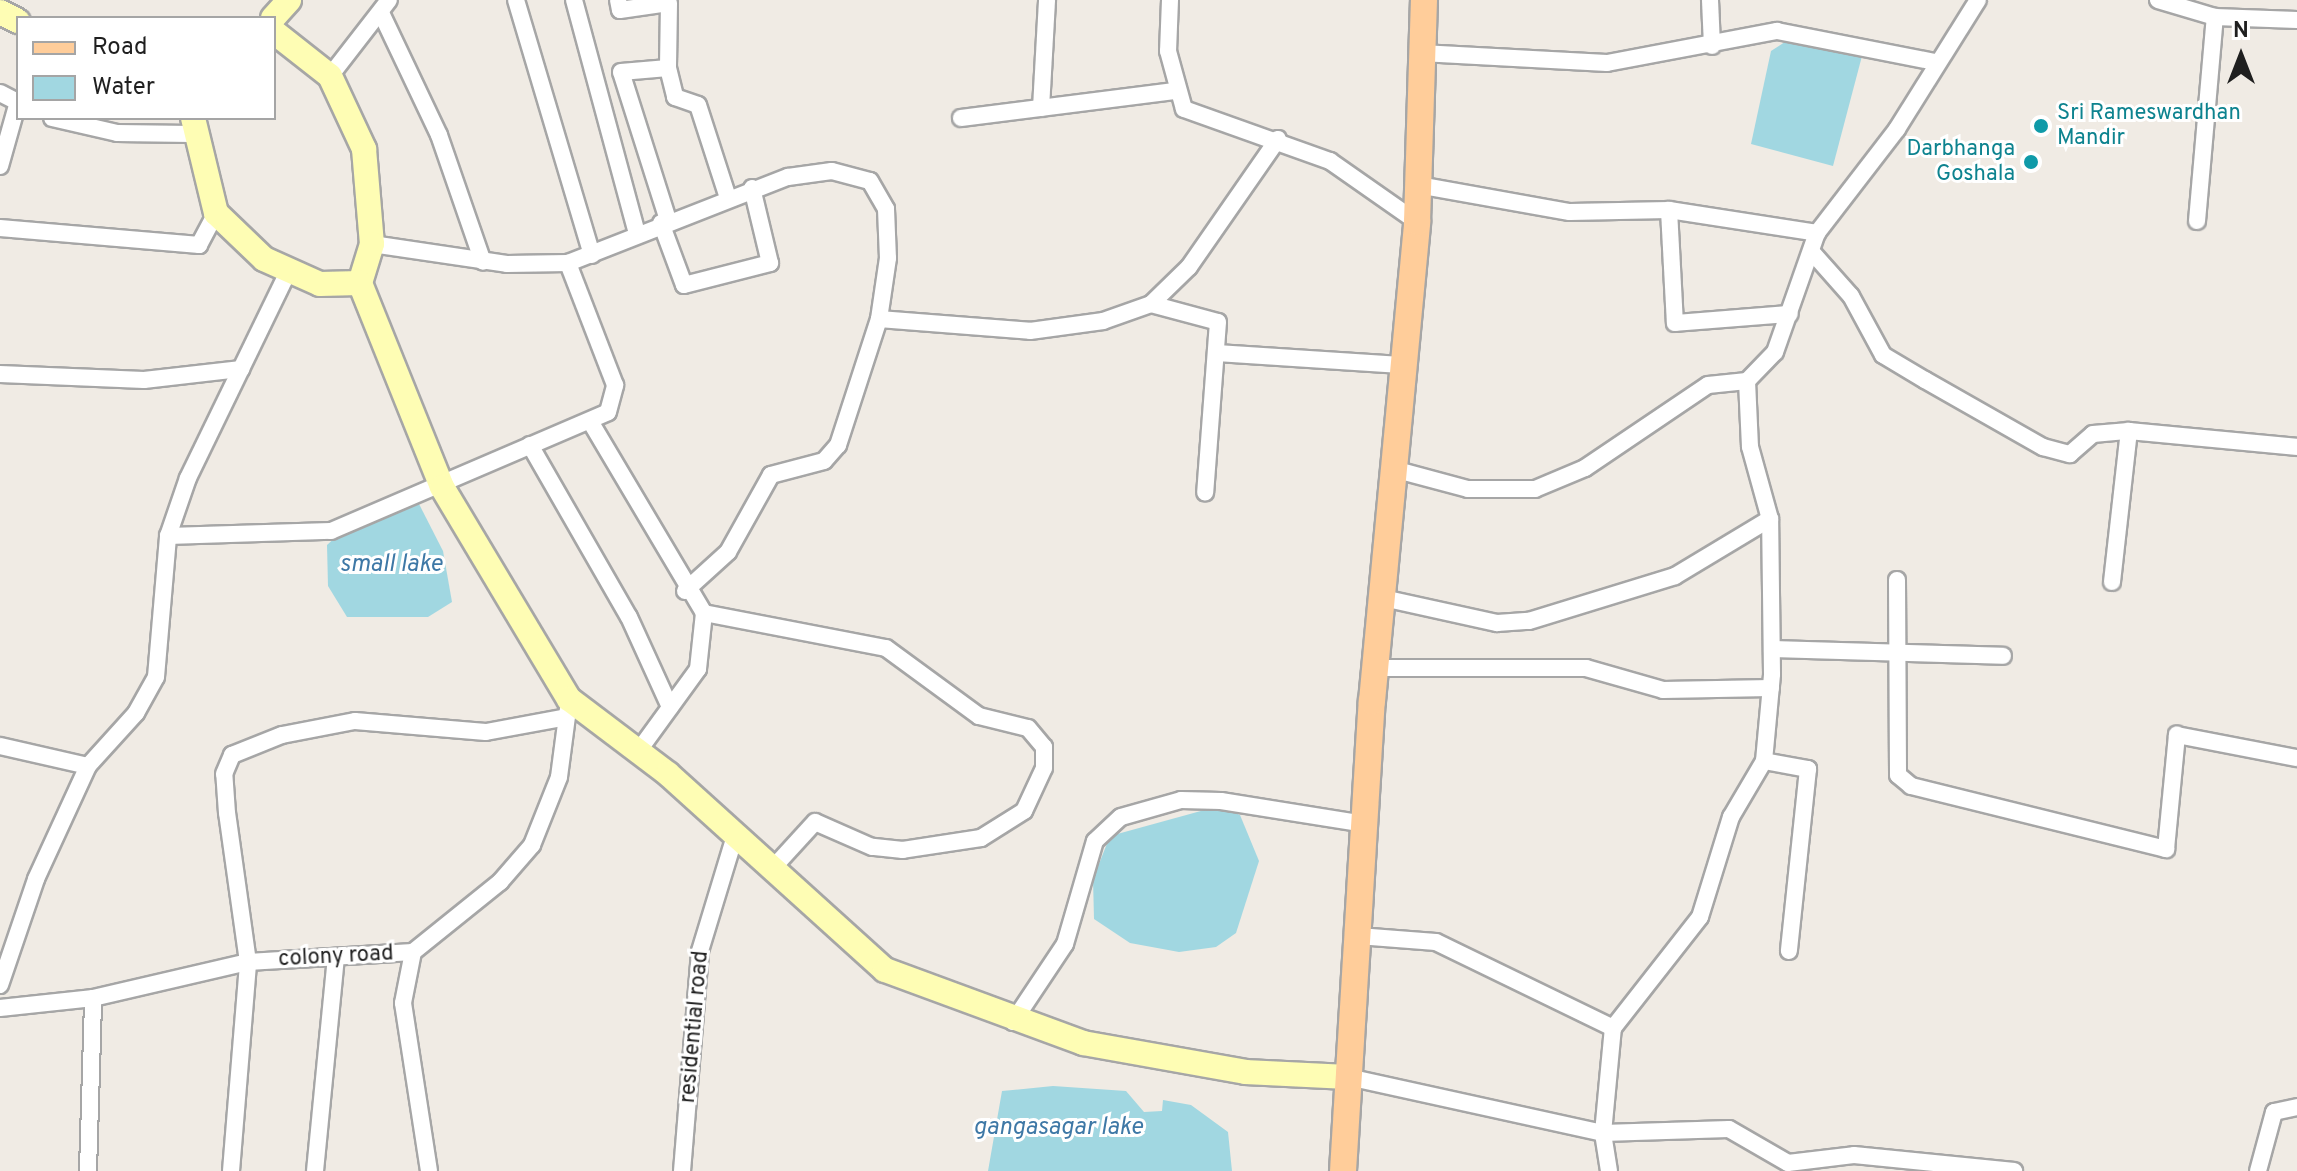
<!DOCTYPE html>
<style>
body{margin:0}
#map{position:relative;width:2297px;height:1171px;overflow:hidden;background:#f0ebe4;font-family:Overpass,sans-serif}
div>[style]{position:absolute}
.water>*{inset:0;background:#a1d7e1}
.roads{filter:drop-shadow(2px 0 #a6a6a6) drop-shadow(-2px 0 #a6a6a6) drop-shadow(0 2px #a6a6a6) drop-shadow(0 -2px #a6a6a6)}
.street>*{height:16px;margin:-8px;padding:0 8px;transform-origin:8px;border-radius:8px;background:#fff}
.secondary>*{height:24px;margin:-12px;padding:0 12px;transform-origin:12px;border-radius:12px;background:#fefdb4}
.primary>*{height:26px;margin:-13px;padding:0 13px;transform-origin:13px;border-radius:13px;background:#ffcd9a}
.dots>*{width:22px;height:22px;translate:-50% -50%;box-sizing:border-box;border:4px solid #fff;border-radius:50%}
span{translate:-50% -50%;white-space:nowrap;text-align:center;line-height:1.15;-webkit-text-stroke:6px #fff;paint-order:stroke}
.culture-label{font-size:22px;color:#0d838f}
.left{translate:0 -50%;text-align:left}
.right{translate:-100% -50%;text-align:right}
.street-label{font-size:22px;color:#1f1f1f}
.water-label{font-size:24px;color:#3e78a6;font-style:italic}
.legend{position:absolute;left:16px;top:16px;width:260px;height:104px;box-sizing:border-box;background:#fff;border:2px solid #a5a5a5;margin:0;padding:10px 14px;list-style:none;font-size:24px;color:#1f1f1f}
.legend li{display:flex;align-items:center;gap:16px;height:40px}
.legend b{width:40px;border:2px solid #a5a5a5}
.north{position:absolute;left:2201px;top:16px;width:80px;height:80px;-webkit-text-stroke:6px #fff;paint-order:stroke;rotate:0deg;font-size:22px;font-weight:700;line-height:32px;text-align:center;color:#1f1f1f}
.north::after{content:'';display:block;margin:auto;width:28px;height:36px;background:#1f1f1f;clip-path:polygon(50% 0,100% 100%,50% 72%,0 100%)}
</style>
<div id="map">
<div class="water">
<div style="clip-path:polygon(1788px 40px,1862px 56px,1833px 166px,1751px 144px,1771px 51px)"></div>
<div style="clip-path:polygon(418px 502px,443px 551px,452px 602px,428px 617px,347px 617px,328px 586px,327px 545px,350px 524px)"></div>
<div style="clip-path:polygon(1219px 806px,1240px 815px,1259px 861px,1236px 933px,1216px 947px,1179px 952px,1130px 943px,1094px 919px,1093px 879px,1110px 836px)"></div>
<div style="clip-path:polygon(1053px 1086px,1126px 1091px,1144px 1112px,1162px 1111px,1163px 1100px,1191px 1105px,1228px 1132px,1232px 1171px,988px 1171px,1002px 1091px)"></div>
</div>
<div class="roads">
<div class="street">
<div style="left:516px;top:0;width:266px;rotate:73.4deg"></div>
<div style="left:574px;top:0;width:242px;rotate:74.9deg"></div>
<div style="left:618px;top:0;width:10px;rotate:79deg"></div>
<div style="left:620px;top:10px;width:49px;rotate:-8.1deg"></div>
<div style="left:669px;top:3px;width:65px;rotate:90.9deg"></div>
<div style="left:1170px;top:0;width:51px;rotate:92.2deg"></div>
<div style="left:1168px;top:51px;width:60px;rotate:74.6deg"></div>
<div style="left:1184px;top:109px;width:155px;rotate:19.6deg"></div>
<div style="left:1330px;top:161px;width:106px;rotate:35deg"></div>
<div style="left:1710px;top:0;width:46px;rotate:87.5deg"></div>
<div style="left:2158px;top:0;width:59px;rotate:16.6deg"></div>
<div style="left:2215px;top:17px;width:82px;rotate:2.1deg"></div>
<div style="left:382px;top:15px;width:133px;rotate:64.6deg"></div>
<div style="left:439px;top:135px;width:134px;rotate:70.9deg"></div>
<div style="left:1421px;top:53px;width:186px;rotate:3.1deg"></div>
<div style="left:1607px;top:63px;width:173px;rotate:-10.7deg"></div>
<div style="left:1777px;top:31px;width:161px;rotate:11.1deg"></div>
<div style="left:330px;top:76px;width:96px;rotate:-52.2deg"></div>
<div style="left:0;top:93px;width:20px;rotate:27deg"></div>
<div style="left:1041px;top:108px;width:108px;rotate:-86.8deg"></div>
<div style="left:52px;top:118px;width:67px;rotate:13deg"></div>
<div style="left:117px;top:133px;width:75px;rotate:0.8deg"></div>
<div style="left:961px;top:118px;width:215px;rotate:-7.2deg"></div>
<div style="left:0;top:166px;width:66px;rotate:-74.3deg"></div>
<div style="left:1418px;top:185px;width:154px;rotate:10.1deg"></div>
<div style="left:1570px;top:212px;width:99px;rotate:-1.2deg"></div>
<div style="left:1669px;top:210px;width:150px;rotate:8.8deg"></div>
<div style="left:1669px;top:210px;width:113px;rotate:87deg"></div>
<div style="left:1675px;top:323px;width:115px;rotate:-4.5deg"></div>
<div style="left:668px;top:220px;width:155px;rotate:-107.6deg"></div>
<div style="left:621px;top:72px;width:47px;rotate:-4.9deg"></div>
<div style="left:668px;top:68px;width:30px;rotate:76deg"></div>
<div style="left:675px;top:97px;width:24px;rotate:19deg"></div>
<div style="left:698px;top:105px;width:98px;rotate:72.1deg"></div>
<div style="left:2197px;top:221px;width:205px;rotate:-85deg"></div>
<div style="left:661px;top:223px;width:66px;rotate:69.6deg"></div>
<div style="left:684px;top:285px;width:89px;rotate:-14.3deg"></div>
<div style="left:770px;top:263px;width:77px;rotate:-103.5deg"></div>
<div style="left:0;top:228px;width:200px;rotate:4.9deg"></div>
<div style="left:199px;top:245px;width:36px;rotate:-62deg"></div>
<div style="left:372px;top:244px;width:136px;rotate:8.4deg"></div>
<div style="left:507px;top:264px;width:61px;rotate:-0.9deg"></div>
<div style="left:568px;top:263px;width:236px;rotate:-21.4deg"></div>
<div style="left:788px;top:177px;width:44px;rotate:-7.8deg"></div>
<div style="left:832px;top:171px;width:39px;rotate:15deg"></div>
<div style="left:870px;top:181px;width:32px;rotate:60deg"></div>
<div style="left:886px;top:209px;width:49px;rotate:87.7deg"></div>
<div style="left:888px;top:258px;width:62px;rotate:98.4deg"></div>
<div style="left:879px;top:319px;width:133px;rotate:108deg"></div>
<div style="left:838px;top:445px;width:21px;rotate:131deg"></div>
<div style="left:824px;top:461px;width:55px;rotate:165.2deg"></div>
<div style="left:771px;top:475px;width:88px;rotate:119.2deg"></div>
<div style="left:728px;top:552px;width:58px;rotate:137.8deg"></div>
<div style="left:1811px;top:251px;width:60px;rotate:48.4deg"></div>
<div style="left:1851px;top:296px;width:67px;rotate:61.5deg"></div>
<div style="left:1883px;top:355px;width:49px;rotate:30.8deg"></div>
<div style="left:1925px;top:380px;width:136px;rotate:29.6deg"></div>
<div style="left:2043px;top:447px;width:28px;rotate:15deg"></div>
<div style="left:2070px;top:454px;width:30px;rotate:-41deg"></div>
<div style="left:2093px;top:434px;width:36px;rotate:-5deg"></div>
<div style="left:1151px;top:304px;width:69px;rotate:15deg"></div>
<div style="left:1218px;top:322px;width:171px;rotate:94.3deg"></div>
<div style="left:879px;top:319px;width:151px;rotate:4.5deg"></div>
<div style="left:1030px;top:331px;width:74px;rotate:-7.8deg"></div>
<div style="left:1103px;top:321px;width:51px;rotate:-19.5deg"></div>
<div style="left:1151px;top:304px;width:53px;rotate:-44.2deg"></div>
<div style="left:1189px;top:267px;width:156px;rotate:-55.2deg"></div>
<div style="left:1217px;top:353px;width:188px;rotate:3.7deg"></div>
<div style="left:0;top:374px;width:144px;rotate:2.4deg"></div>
<div style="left:144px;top:380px;width:98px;rotate:-6.5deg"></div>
<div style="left:590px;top:421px;width:223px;rotate:59.3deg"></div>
<div style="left:704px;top:613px;width:185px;rotate:10.9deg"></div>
<div style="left:886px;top:648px;width:115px;rotate:36.2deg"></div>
<div style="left:979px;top:716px;width:50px;rotate:13.8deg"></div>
<div style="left:1028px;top:728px;width:25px;rotate:50deg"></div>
<div style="left:1044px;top:747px;width:21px;rotate:90deg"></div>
<div style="left:1044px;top:768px;width:47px;rotate:114.9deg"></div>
<div style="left:1024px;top:811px;width:51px;rotate:147.9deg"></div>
<div style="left:981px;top:838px;width:79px;rotate:171.3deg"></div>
<div style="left:903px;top:850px;width:31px;rotate:-174deg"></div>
<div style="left:872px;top:847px;width:62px;rotate:-156.3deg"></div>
<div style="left:815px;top:822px;width:62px;rotate:132.4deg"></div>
<div style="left:530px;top:445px;width:198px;rotate:60.1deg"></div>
<div style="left:629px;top:617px;width:99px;rotate:65.5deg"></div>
<div style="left:1397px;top:470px;width:73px;rotate:15deg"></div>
<div style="left:1468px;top:489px;width:67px"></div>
<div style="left:1535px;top:489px;width:54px;rotate:-22.8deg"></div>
<div style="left:1585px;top:468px;width:148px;rotate:-34deg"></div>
<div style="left:1708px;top:385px;width:39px;rotate:-6deg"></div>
<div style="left:168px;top:536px;width:163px;rotate:-1.8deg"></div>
<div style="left:331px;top:531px;width:301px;rotate:-23.2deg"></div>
<div style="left:608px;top:412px;width:28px;rotate:-75deg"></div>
<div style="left:615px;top:385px;width:131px;rotate:-111.1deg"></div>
<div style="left:1897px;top:580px;width:195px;rotate:89.7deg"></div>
<div style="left:1898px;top:775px;width:17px;rotate:40deg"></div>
<div style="left:1911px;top:786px;width:263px;rotate:13.9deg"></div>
<div style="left:2166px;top:849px;width:115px;rotate:-84.5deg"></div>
<div style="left:2177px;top:735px;width:122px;rotate:10.9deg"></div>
<div style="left:2112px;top:582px;width:152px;rotate:-83.6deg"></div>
<div style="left:2129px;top:431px;width:169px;rotate:5.4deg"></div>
<div style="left:1383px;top:598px;width:117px;rotate:12.4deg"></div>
<div style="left:1497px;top:623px;width:32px;rotate:-4deg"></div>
<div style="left:1529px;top:621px;width:153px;rotate:-17.1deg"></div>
<div style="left:1675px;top:576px;width:111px;rotate:-31deg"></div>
<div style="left:1772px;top:649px;width:231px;rotate:1.7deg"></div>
<div style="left:1378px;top:668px;width:208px"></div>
<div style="left:1586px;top:668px;width:80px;rotate:15.9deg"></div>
<div style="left:1663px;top:690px;width:108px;rotate:-1.1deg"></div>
<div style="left:0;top:746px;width:90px;rotate:12.8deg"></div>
<div style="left:637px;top:753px;width:104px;rotate:-54deg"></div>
<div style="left:698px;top:669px;width:56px;rotate:-83.9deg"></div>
<div style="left:1764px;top:761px;width:45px;rotate:10.3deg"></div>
<div style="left:1808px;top:769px;width:183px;rotate:96deg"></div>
<div style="left:1358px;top:936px;width:78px;rotate:4.4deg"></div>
<div style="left:1436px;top:942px;width:197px;rotate:25.9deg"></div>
<div style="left:413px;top:952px;width:52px;rotate:101.1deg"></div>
<div style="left:403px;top:1003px;width:170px;rotate:81.2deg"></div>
<div style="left:0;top:985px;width:112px;rotate:-71.2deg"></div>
<div style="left:36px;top:879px;width:124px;rotate:-65.3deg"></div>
<div style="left:88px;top:766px;width:72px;rotate:-47.8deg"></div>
<div style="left:136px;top:713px;width:41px;rotate:-60.9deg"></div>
<div style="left:156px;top:677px;width:142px;rotate:-85.1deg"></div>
<div style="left:168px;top:536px;width:61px;rotate:-71deg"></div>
<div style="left:188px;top:478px;width:231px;rotate:-64.1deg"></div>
<div style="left:0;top:1008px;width:94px;rotate:-6.1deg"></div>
<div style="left:93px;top:998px;width:159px;rotate:-13.1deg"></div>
<div style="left:248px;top:962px;width:165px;rotate:-3.5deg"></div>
<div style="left:413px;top:952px;width:112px;rotate:-38.8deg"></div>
<div style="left:500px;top:882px;width:49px;rotate:-49.1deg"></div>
<div style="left:532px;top:845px;width:73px;rotate:-68.3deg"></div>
<div style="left:559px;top:777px;width:69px;rotate:-82.5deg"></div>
<div style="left:1013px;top:1022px;width:94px;rotate:-56.3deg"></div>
<div style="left:1065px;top:944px;width:107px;rotate:-73.8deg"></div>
<div style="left:1095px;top:841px;width:35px;rotate:-43deg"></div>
<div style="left:1121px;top:817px;width:62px;rotate:-15.8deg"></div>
<div style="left:1181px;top:800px;width:40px;rotate:1.4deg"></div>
<div style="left:1221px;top:801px;width:145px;rotate:9.1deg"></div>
<div style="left:1348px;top:1077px;width:261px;rotate:12.4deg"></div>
<div style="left:1603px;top:1133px;width:126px;rotate:-1.8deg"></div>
<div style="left:1729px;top:1129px;width:68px;rotate:30deg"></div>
<div style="left:1788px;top:1163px;width:66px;rotate:-6.9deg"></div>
<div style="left:1854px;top:1155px;width:161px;rotate:5.7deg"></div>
<div style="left:88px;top:1171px;width:173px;rotate:-88.3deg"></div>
<div style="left:231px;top:1171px;width:210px;rotate:-85.3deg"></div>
<div style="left:248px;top:962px;width:150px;rotate:-98deg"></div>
<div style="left:227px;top:813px;width:39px;rotate:-94deg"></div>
<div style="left:224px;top:774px;width:21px;rotate:-67deg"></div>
<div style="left:232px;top:755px;width:54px;rotate:-21.8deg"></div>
<div style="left:282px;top:735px;width:74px;rotate:-10.9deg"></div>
<div style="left:355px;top:721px;width:131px;rotate:4.8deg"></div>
<div style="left:486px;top:732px;width:82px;rotate:-10.5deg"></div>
<div style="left:315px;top:1171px;width:215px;rotate:-84.4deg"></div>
<div style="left:682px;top:1171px;width:221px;rotate:-85.3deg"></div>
<div style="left:700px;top:951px;width:117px;rotate:-73.1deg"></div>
<div style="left:1609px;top:1171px;width:38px;rotate:-99deg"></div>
<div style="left:1603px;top:1133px;width:105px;rotate:-84.6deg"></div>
<div style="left:1613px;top:1028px;width:141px;rotate:-51.9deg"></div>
<div style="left:1700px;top:917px;width:105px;rotate:-72.8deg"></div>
<div style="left:1731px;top:817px;width:65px;rotate:-59.5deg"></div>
<div style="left:1764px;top:761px;width:87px;rotate:-84.7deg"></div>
<div style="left:1772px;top:674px;width:155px;rotate:-90.7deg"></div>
<div style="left:1770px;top:519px;width:75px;rotate:-105.5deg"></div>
<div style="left:1750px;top:447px;width:66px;rotate:-92.6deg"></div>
<div style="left:1747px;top:381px;width:40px;rotate:-46deg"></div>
<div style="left:1775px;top:352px;width:126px;rotate:-70.6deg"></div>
<div style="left:1817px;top:233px;width:131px;rotate:-52.4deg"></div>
<div style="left:1897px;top:129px;width:152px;rotate:-57.9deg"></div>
<div style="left:2258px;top:1171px;width:61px;rotate:-74.8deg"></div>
<div style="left:2274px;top:1112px;width:24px;rotate:-12deg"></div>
</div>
<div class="secondary">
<div style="left:0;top:12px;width:20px;rotate:27deg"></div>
<div style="left:273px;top:18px;width:24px;rotate:-48deg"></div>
<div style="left:274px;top:32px;width:71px;rotate:38.2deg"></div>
<div style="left:330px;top:76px;width:81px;rotate:65deg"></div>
<div style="left:364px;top:149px;width:95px;rotate:85.2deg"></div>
<div style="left:372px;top:244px;width:41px;rotate:107.1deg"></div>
<div style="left:360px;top:283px;width:220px;rotate:68.1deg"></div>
<div style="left:442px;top:487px;width:247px;rotate:59.1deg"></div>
<div style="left:569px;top:699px;width:124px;rotate:37.1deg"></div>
<div style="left:668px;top:774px;width:292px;rotate:42.1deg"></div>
<div style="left:885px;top:970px;width:211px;rotate:20.2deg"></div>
<div style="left:1083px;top:1043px;width:165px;rotate:10.1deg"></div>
<div style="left:1245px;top:1072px;width:103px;rotate:2.8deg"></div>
<div style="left:193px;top:118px;width:98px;rotate:76.4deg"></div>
<div style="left:216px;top:213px;width:66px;rotate:43.8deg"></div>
<div style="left:264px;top:259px;width:61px;rotate:24.1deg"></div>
<div style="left:320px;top:284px;width:40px;rotate:-1.4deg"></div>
</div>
<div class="primary">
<div style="left:1343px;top:1171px;width:471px;rotate:-86.5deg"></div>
<div style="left:1372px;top:701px;width:481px;rotate:-84.6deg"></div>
<div style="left:1417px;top:222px;width:222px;rotate:-88.2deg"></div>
</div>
</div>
<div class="dots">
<div style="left:2041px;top:126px;background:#0f9aa8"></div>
<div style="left:2031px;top:162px;background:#0f9aa8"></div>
</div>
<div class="culture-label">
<span class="left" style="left:2057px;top:126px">Sri Rameswardhan<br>Mandir</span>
<span class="right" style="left:2015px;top:162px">Darbhanga<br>Goshala</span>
</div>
<div class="street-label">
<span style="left:336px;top:957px;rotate:-3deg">colony road</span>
<span style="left:695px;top:1027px;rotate:-85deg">residential road</span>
</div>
<div class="water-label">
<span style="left:391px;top:566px">small lake</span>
<span style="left:1058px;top:1129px">gangasagar lake</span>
</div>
<ul class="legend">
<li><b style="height:10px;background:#ffcd9a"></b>Road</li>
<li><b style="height:22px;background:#a1d7e1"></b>Water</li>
</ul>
<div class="north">N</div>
</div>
